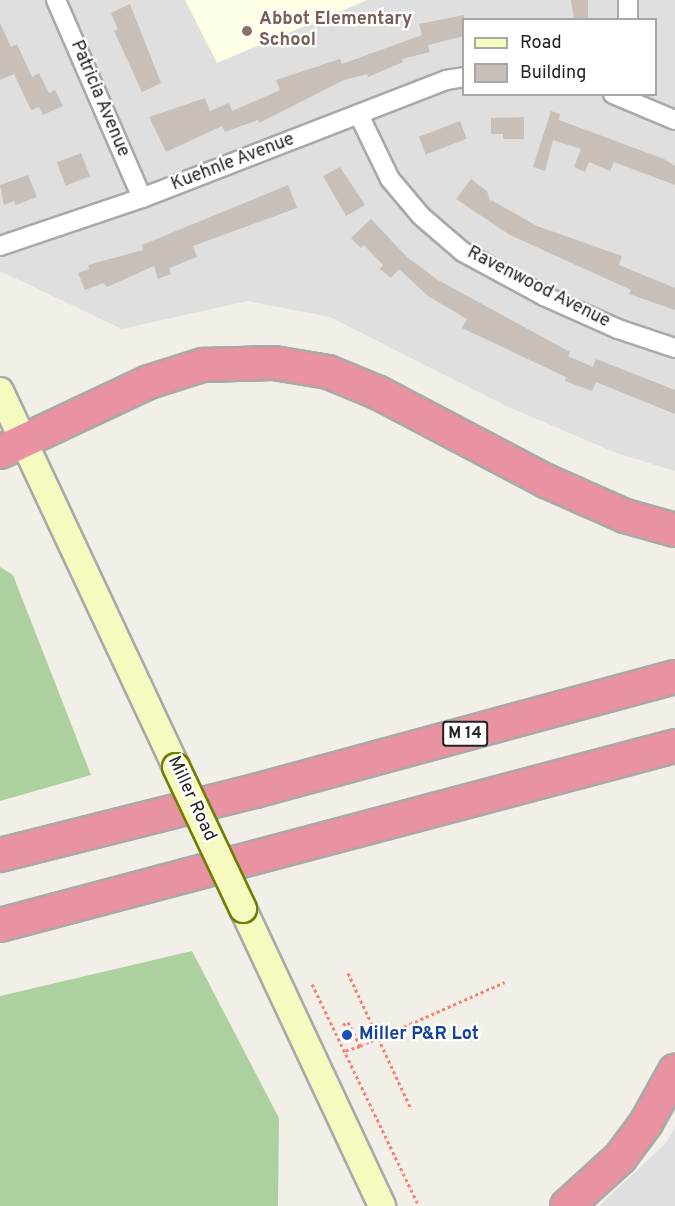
<!DOCTYPE html>
<style>
body{margin:0}
#map{position:relative;width:675px;height:1206px;overflow:hidden;background:#f2efe9;font-family:Overpass,sans-serif}
div>[style]{position:absolute}
.residential>*{inset:0;background:#e0dfdf}
.education>*{inset:0;background:#ffffe5}
.forest>*{inset:0;background:#add19e}
.building>*{inset:0;background:#c7bfb8;transform-origin:0 0}
.path>*{height:3px;margin-top:-1.5px;transform-origin:0;background:repeating-linear-gradient(90deg,#fa8072 0 3px,transparent 0 6px)}
.roads{filter:drop-shadow(2px 0 #a9a9a9) drop-shadow(-2px 0 #a9a9a9) drop-shadow(0 2px #a9a9a9) drop-shadow(0 -2px #a9a9a9)}
.minor>*{height:18px;margin:-9px;padding:0 9px;transform-origin:9px;border-radius:9px;background:#fff}
.secondary>*{height:26px;margin:-13px;padding:0 13px;transform-origin:13px;border-radius:13px;background:#f7fabf}
.motorway>*{height:32px;margin:-16px;padding:0 16px;transform-origin:16px;border-radius:16px;background:#e892a2}
.bridges{filter:drop-shadow(2px 0 #707d05) drop-shadow(-2px 0 #707d05) drop-shadow(0 2px #707d05) drop-shadow(0 -2px #707d05)}
.secondary-bridge>*{height:26px;margin:-13px;padding:0 13px;transform-origin:13px;border-radius:13px;background:#f7fabf}
.dots>*{width:16px;height:16px;translate:-50% -50%;box-sizing:border-box;border:3px solid #fff;border-radius:50%}
span{translate:-50% -50%;white-space:nowrap;text-align:center;line-height:1.15;-webkit-text-stroke:4.5px #fff;paint-order:stroke}
.shield-label span{padding:2px 4px;background:#fff;border:2px solid;border-radius:4px;-webkit-text-stroke-width:0}
.shield-label{font-size:16px;color:#222;font-weight:700}
.education-label{font-size:18px;color:#785e54;font-weight:700}
.left{translate:0 -50%;text-align:left}
.street-label{font-size:18px;color:#222}
.transit-label{font-size:18px;color:#164399;font-weight:700}
.legend{position:absolute;left:462px;top:18px;width:195px;height:78px;box-sizing:border-box;background:#fff;border:2px solid #a7a7a7;margin:0;padding:8px 10px;list-style:none;font-size:18px;color:#222}
.legend li{display:flex;align-items:center;gap:12px;height:30px}
.legend b{width:30px;border:2px solid #a7a7a7}
</style>
<div id="map">
<div class="residential">
<div style="clip-path:polygon(evenodd,0 0,675px 0,675px 471px,616px 453px,506px 406px,330px 317px,248px 301px,122px 329px,0 271px,0 0,464px 20px,656px 20px,656px 94px,464px 94px,464px 20px)"></div>
<div style="clip-path:polygon(675px 1127px,675px 1206px,599px 1206px,666px 1143px)"></div>
</div>
<div class="education">
<div style="clip-path:polygon(185px 0,367px 0,217px 63px)"></div>
</div>
<div class="forest">
<div style="clip-path:polygon(0 567px,13px 575px,91px 775px,0 801px)"></div>
<div style="clip-path:polygon(192px 951px,279px 1118px,278px 1206px,0 1206px,0 996px)"></div>
</div>
<div class="building">
<div style="clip-path:polygon(571px 0,588px 0,588px 20px,574px 20px)"></div>
<div style="clip-path:polygon(130px 4px,161px 83px,142px 92px,114px 31px,118px 29px,111px 13px)"></div>
<div style="clip-path:polygon(464px 15px,464px 36px,428px 45px,430px 52px,402px 59px,403px 62px,368px 77px,367px 74px,344px 80px,259px 123px,258px 120px,225px 132px,222px 126px,166px 152px,149px 117px,205px 98px,210px 111px,229px 103px,232px 111px,280px 90px,276px 80px,340px 59px,342px 64px,422px 35px,419px 24px)"></div>
<div style="clip-path:polygon(0 23px,11px 47px,17px 44px,32px 77px,39px 73px,49px 93px,55px 90px,63px 106px,43px 115px,39px 107px,31px 110px,14px 74px,0 80px)"></div>
<div style="clip-path:polygon(551px 111px,560px 114px,559px 120px,664px 159px,675px 166px,675px 185px,614px 162px,610px 171px,589px 162px,585px 172px,574px 167px,581px 149px,553px 140px,545px 171px,533px 167px)"></div>
<div style="clip-path:polygon(524px 117px,524px 139px,503px 139px,503px 134px,491px 134px,491px 118px)"></div>
<div style="left:460px;top:121px;width:19px;height:44px;rotate:69deg"></div>
<div style="left:81px;top:153px;width:25px;height:26px;rotate:69deg"></div>
<div style="clip-path:polygon(340px 167px,365px 205px,346px 216px,323px 176px)"></div>
<div style="clip-path:polygon(28px 175px,37px 197px,16px 205px,14px 201px,4px 205px,0 185px)"></div>
<div style="clip-path:polygon(471px 179px,487px 191px,491px 203px,491px 200px,537px 226px,622px 256px,619px 265px,675px 288px,675px 310px,629px 294px,631px 290px,510px 235px,456px 199px)"></div>
<div style="clip-path:polygon(288px 185px,297px 208px,193px 246px,197px 257px,169px 268px,171px 274px,158px 279px,154px 266px,107px 287px,103px 283px,85px 290px,78px 273px,89px 269px,88px 265px,143px 250px,142px 245px)"></div>
<div style="clip-path:polygon(371px 219px,407px 257px,438px 280px,570px 352px,568px 356px,593px 367px,596px 359px,675px 390px,675px 414px,596px 382px,592px 391px,565px 381px,566px 377px,462px 328px,467px 319px,428px 296px,399px 269px,391px 278px,380px 269px,383px 265px,364px 245px,361px 248px,351px 238px)"></div>
</div>
<div class="path">
<div style="left:348px;top:973px;width:150px;rotate:65.1deg"></div>
<div style="left:312px;top:984px;width:246px;rotate:64.3deg"></div>
<div style="left:343px;top:1025px;width:6px;rotate:-31deg"></div>
<div style="left:348px;top:1022px;width:27px;rotate:63deg"></div>
<div style="left:360px;top:1046px;width:16px;rotate:162deg"></div>
<div style="left:360px;top:1046px;width:158px;rotate:-23.8deg"></div>
</div>
<div class="roads">
<div class="minor">
<div style="left:56px;top:0;width:216px;rotate:66.5deg"></div>
<div style="left:628px;top:20px;width:20px;rotate:-90deg"></div>
<div style="left:613px;top:94px;width:67px;rotate:22.8deg"></div>
<div style="left:359px;top:115px;width:71px;rotate:64.2deg"></div>
<div style="left:390px;top:179px;width:48px;rotate:50deg"></div>
<div style="left:421px;top:216px;width:55px;rotate:40.6deg"></div>
<div style="left:463px;top:252px;width:92px;rotate:28.5deg"></div>
<div style="left:544px;top:296px;width:81px;rotate:24deg"></div>
<div style="left:618px;top:329px;width:60px;rotate:18.4deg"></div>
<div style="left:0;top:246px;width:150px;rotate:-18.7deg"></div>
<div style="left:142px;top:198px;width:326px;rotate:-21.2deg"></div>
<div style="left:446px;top:80px;width:18px;rotate:-9deg"></div>
</div>
<div class="secondary">
<div style="left:0;top:391px;width:415px;rotate:64.9deg"></div>
<div style="left:243px;top:909px;width:328px;rotate:64.9deg"></div>
</div>
<div class="motorway">
<div style="left:0;top:452px;width:165px;rotate:-25.2deg"></div>
<div style="left:149px;top:382px;width:57px;rotate:-17.5deg"></div>
<div style="left:203px;top:365px;width:71px;rotate:-1.6deg"></div>
<div style="left:274px;top:363px;width:55px;rotate:9.5deg"></div>
<div style="left:328px;top:372px;width:55px;rotate:22.4deg"></div>
<div style="left:379px;top:393px;width:189px;rotate:27.8deg"></div>
<div style="left:546px;top:481px;width:86px;rotate:23.9deg"></div>
<div style="left:625px;top:516px;width:52px;rotate:15.6deg"></div>
<div style="left:0;top:855px;width:263px;rotate:-14.1deg"></div>
<div style="left:255px;top:791px;width:435px;rotate:-15.2deg"></div>
<div style="left:0;top:925px;width:698px;rotate:-14.85deg"></div>
<div style="left:567px;top:1206px;width:72px;rotate:-42.2deg"></div>
<div style="left:620px;top:1158px;width:44px;rotate:-53.4deg"></div>
<div style="left:646px;top:1123px;width:60px;rotate:-60.9deg"></div>
</div>
</div>
<div class="bridges">
<div class="secondary-bridge">
<div style="left:176px;top:767px;width:157px;rotate:64.7deg"></div>
</div>
</div>
<div class="dots">
<div style="left:247px;top:31px;background:#8d6e63"></div>
<div style="left:347px;top:1035px;background:#1a4fb4"></div>
</div>
<div class="shield-label">
<span style="left:465px;top:734px">M 14</span>
</div>
<div class="education-label">
<span class="left" style="left:259px;top:31px">Abbot Elementary<br>School</span>
</div>
<div class="street-label">
<span style="left:99px;top:99px;rotate:67deg">Patricia Avenue</span>
<span style="left:233px;top:163px;rotate:-21deg">Kuehnle Avenue</span>
<span style="left:538px;top:288px;rotate:27deg">Ravenwood Avenue</span>
<span style="left:191px;top:799px;rotate:65deg">Miller Road</span>
</div>
<div class="transit-label">
<span class="left" style="left:359px;top:1035px">Miller P&amp;R Lot</span>
</div>
<ul class="legend">
<li><b style="height:8px;background:#f7fabf"></b>Road</li>
<li><b style="height:16px;background:#c7bfb8"></b>Building</li>
</ul>
</div>
